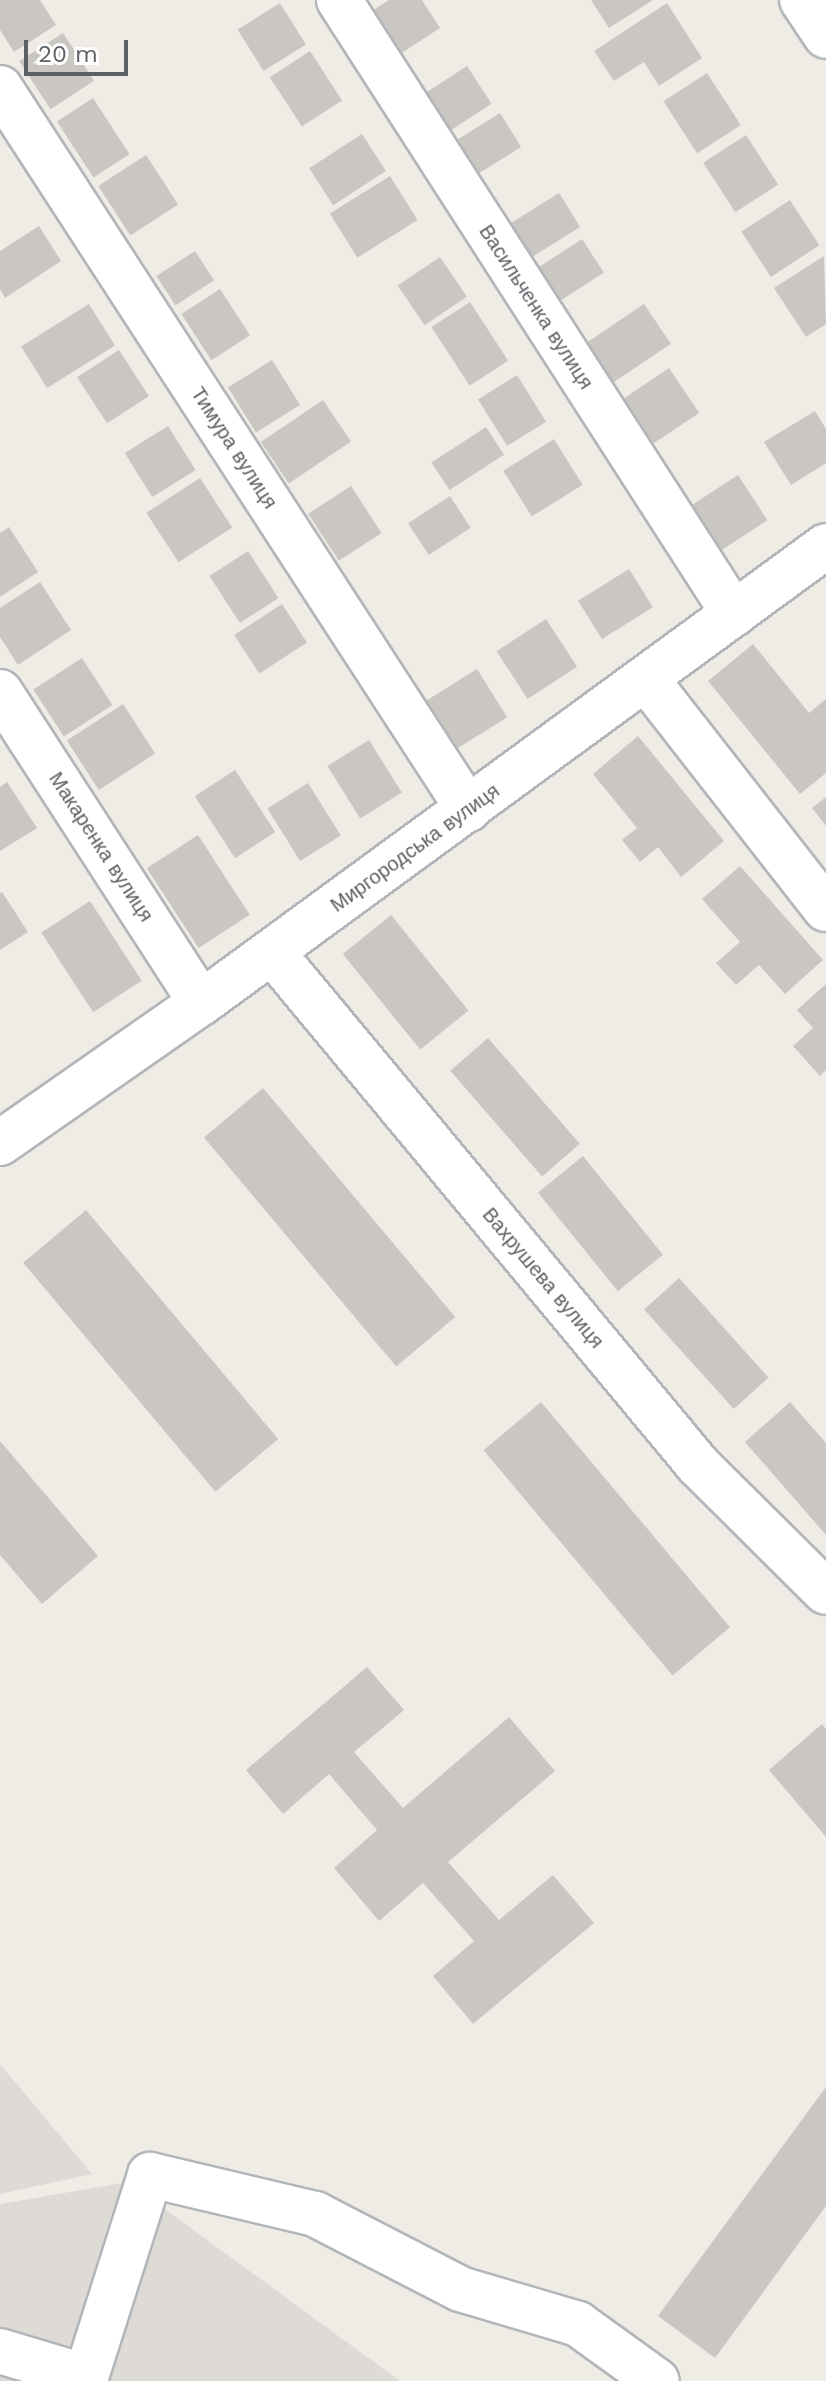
<!DOCTYPE html>
<meta charset="utf-8">
<style>
body{margin:0}
#map{position:relative;width:826px;height:2381px;overflow:hidden;background:#efece5;font-family:"Work Sans",sans-serif}
div>[style]{position:absolute}
.industrial>*{inset:0;background:#dedbd7}
.building>*{inset:0;background:#cac7c2;transform-origin:0 0}
.roads{filter:drop-shadow(2px 0 #b2b6ba) drop-shadow(-2px 0 #b2b6ba) drop-shadow(0 2px #b2b6ba) drop-shadow(0 -2px #b2b6ba)}
.minor>*{height:44px;margin:-22px;padding:0 22px;transform-origin:22px;border-radius:22px;background:#fff}
span{translate:-50% -50%;white-space:nowrap;text-align:center;line-height:1.15;-webkit-text-stroke:6px #fff;paint-order:stroke}
.street-label{font-size:20px;color:#5d6165}
.scale{position:absolute;left:24px;top:40px;width:104px;height:36px;box-sizing:border-box;border:4px solid #5d6165;border-top:0;padding-left:10px;font-size:24px;line-height:28px;white-space:nowrap;color:#5d6165;-webkit-text-stroke:6px #fff;paint-order:stroke}
</style>
<div id="map">
<div class="industrial">
<div style="clip-path:polygon(0 2064px,92px 2174px,0 2194px)"></div>
<div style="clip-path:polygon(128px 2182px,400px 2381px,0 2381px,0 2204px)"></div>
</div>
<div class="building">
<div style="clip-path:polygon(0 0,40px 0,56px 25px,14px 52px,0 30px)"></div>
<div style="clip-path:polygon(389px 0,422px 0,440px 28px,400px 54px,372px 11px)"></div>
<div style="clip-path:polygon(591px 0,653px 0,609px 28px)"></div>
<div style="left:280px;top:3px;width:49px;height:50px;rotate:58deg"></div>
<div style="clip-path:polygon(667px 3px,702px 58px,659px 86px,644px 62px,614px 81px,594px 51px)"></div>
<div style="left:63px;top:33px;width:57px;height:52px;rotate:57deg"></div>
<div style="left:310px;top:51px;width:59px;height:48px;rotate:57deg"></div>
<div style="left:467px;top:66px;width:45px;height:48px;rotate:57deg"></div>
<div style="left:707px;top:73px;width:62px;height:52px;rotate:57deg"></div>
<div style="left:93px;top:98px;width:67px;height:43px;rotate:57deg"></div>
<div style="left:500px;top:113px;width:40px;height:52px;rotate:58deg"></div>
<div style="left:362px;top:134px;width:44px;height:63px;rotate:57deg"></div>
<div style="left:746px;top:135px;width:59px;height:51px;rotate:57deg"></div>
<div style="left:146px;top:155px;width:59px;height:57px;rotate:57deg"></div>
<div style="left:390px;top:176px;width:52px;height:71px;rotate:58deg"></div>
<div style="left:559px;top:193px;width:40px;height:58px;rotate:58deg"></div>
<div style="left:790px;top:200px;width:54px;height:58px;rotate:57deg"></div>
<div style="clip-path:polygon(39px 226px,61px 261px,5px 298px,0 289px,0 251px)"></div>
<div style="left:582px;top:239px;width:40px;height:54px;rotate:57deg"></div>
<div style="left:195px;top:251px;width:35px;height:46px;rotate:57deg"></div>
<div style="clip-path:polygon(824px 256px,826px 324px,806px 337px,774px 288px)"></div>
<div style="left:440px;top:257px;width:48px;height:51px;rotate:56deg"></div>
<div style="left:220px;top:289px;width:55px;height:46px;rotate:57deg"></div>
<div style="left:470px;top:302px;width:70px;height:46px;rotate:57deg"></div>
<div style="left:89px;top:304px;width:49px;height:80px;rotate:58deg"></div>
<div style="left:644px;top:304px;width:48px;height:72px;rotate:56deg"></div>
<div style="left:119px;top:350px;width:55px;height:50px;rotate:57deg"></div>
<div style="left:272px;top:360px;width:53px;height:52px;rotate:58deg"></div>
<div style="left:669px;top:368px;width:54px;height:55px;rotate:56deg"></div>
<div style="left:517px;top:375px;width:55px;height:46px;rotate:58deg"></div>
<div style="left:323px;top:400px;width:50px;height:75px;rotate:56deg"></div>
<div style="clip-path:polygon(815px 411px,826px 429px,826px 463px,791px 485px,764px 442px)"></div>
<div style="left:168px;top:426px;width:52px;height:51px;rotate:58deg"></div>
<div style="left:486px;top:427px;width:33px;height:65px;rotate:57deg"></div>
<div style="left:554px;top:439px;width:54px;height:60px;rotate:58deg"></div>
<div style="left:738px;top:475px;width:54px;height:60px;rotate:57deg"></div>
<div style="left:200px;top:478px;width:59px;height:64px;rotate:57deg"></div>
<div style="left:351px;top:486px;width:56px;height:51px;rotate:57deg"></div>
<div style="left:450px;top:496px;width:38px;height:50px;rotate:57deg"></div>
<div style="clip-path:polygon(9px 527px,38px 572px,0 597px,0 533px)"></div>
<div style="left:248px;top:551px;width:56px;height:46px;rotate:57deg"></div>
<div style="left:629px;top:569px;width:45px;height:60px;rotate:58deg"></div>
<div style="clip-path:polygon(40px 582px,71px 630px,18px 665px,0 637px,0 608px)"></div>
<div style="left:282px;top:604px;width:46px;height:57px;rotate:57deg"></div>
<div style="left:546px;top:619px;width:57px;height:59px;rotate:57deg"></div>
<div style="clip-path:polygon(753px 644px,809px 713px,826px 699px,826px 773px,800px 794px,708px 681px)"></div>
<div style="left:82px;top:658px;width:56px;height:58px;rotate:57deg"></div>
<div style="left:477px;top:669px;width:57px;height:59px;rotate:58deg"></div>
<div style="left:123px;top:704px;width:59px;height:67px;rotate:57deg"></div>
<div style="clip-path:polygon(638px 736px,724px 841px,681px 877px,658px 847px,640px 862px,622px 840px,637px 828px,593px 774px)"></div>
<div style="left:369px;top:740px;width:62px;height:49px;rotate:58deg"></div>
<div style="left:235px;top:770px;width:74px;height:48px;rotate:57deg"></div>
<div style="clip-path:polygon(7px 782px,37px 828px,0 851px,0 787px)"></div>
<div style="left:308px;top:783px;width:62px;height:48px;rotate:58deg"></div>
<div style="clip-path:polygon(826px 797px,826px 826px,812px 808px)"></div>
<div style="left:198px;top:835px;width:95px;height:61px;rotate:57deg"></div>
<div style="clip-path:polygon(740px 866px,823px 960px,785px 994px,759px 965px,736px 985px,716px 963px,740px 942px,702px 899px)"></div>
<div style="clip-path:polygon(2px 892px,28px 932px,0 950px,0 893px)"></div>
<div style="left:90px;top:901px;width:95px;height:58px;rotate:57deg"></div>
<div style="left:391px;top:915px;width:123px;height:62px;rotate:51deg"></div>
<div style="clip-path:polygon(826px 984px,826px 1070px,820px 1076px,793px 1046px,813px 1028px,797px 1010px)"></div>
<div style="left:488px;top:1038px;width:140px;height:50px;rotate:49deg"></div>
<div style="left:263px;top:1088px;width:299px;height:77px;rotate:50deg"></div>
<div style="left:583px;top:1156px;width:127px;height:58px;rotate:51deg"></div>
<div style="left:86px;top:1210px;width:299px;height:82px;rotate:50deg"></div>
<div style="left:679px;top:1278px;width:134px;height:47px;rotate:48deg"></div>
<div style="left:541px;top:1402px;width:294px;height:75px;rotate:50deg"></div>
<div style="clip-path:polygon(790px 1402px,826px 1443px,826px 1535px,745px 1442px)"></div>
<div style="clip-path:polygon(0 1441px,98px 1556px,42px 1604px,0 1555px)"></div>
<div style="clip-path:polygon(367px 1667px,404px 1710px,354px 1752px,403px 1808px,509px 1717px,555px 1771px,448px 1862px,499px 1920px,553px 1875px,594px 1923px,473px 2024px,433px 1976px,474px 1941px,423px 1883px,379px 1921px,334px 1868px,377px 1830px,329px 1774px,283px 1814px,246px 1770px)"></div>
<div style="clip-path:polygon(822px 1724px,826px 1729px,826px 1837px,769px 1770px)"></div>
<div style="clip-path:polygon(826px 2087px,826px 2206px,715px 2358px,658px 2316px)"></div>
</div>
<div class="roads">
<div class="minor">
<div style="left:339px;top:0;width:730px;rotate:57.25deg"></div>
<div style="left:802px;top:0;width:43px;rotate:56.3deg"></div>
<div style="left:0;top:88px;width:860px;rotate:57.01deg"></div>
<div style="left:646px;top:679px;width:292px;rotate:52deg"></div>
<div style="left:0;top:692px;width:370px;rotate:57.1deg"></div>
<div style="left:272px;top:952px;width:667px;rotate:50.29deg"></div>
<div style="left:698px;top:1465px;width:180px;rotate:44.8deg"></div>
<div style="left:0;top:1143px;width:245px;rotate:-34.9deg"></div>
<div style="left:201px;top:1003px;width:774px;rotate:-36.17deg"></div>
<div style="left:0;top:2351px;width:90px;rotate:16.8deg"></div>
<div style="left:86px;top:2377px;width:212px;rotate:-72.4deg"></div>
<div style="left:150px;top:2175px;width:170px;rotate:13.3deg"></div>
<div style="left:315px;top:2214px;width:163px;rotate:27.3deg"></div>
<div style="left:460px;top:2289px;width:123px;rotate:16.5deg"></div>
<div style="left:578px;top:2324px;width:97px;rotate:35.8deg"></div>
</div>
</div>
<div class="street-label">
<span style="left:536px;top:307px;rotate:57deg">Васильченка вулиця</span>
<span style="left:234px;top:448px;rotate:57deg">Тимура вулиця</span>
<span style="left:101px;top:847px;rotate:57deg">Макаренка вулиця</span>
<span style="left:415px;top:848px;rotate:-36deg">Миргородська вулиця</span>
<span style="left:543px;top:1278px;rotate:50deg">Вахрушева вулиця</span>
</div>
<div class="scale">20 m</div>
</div>
